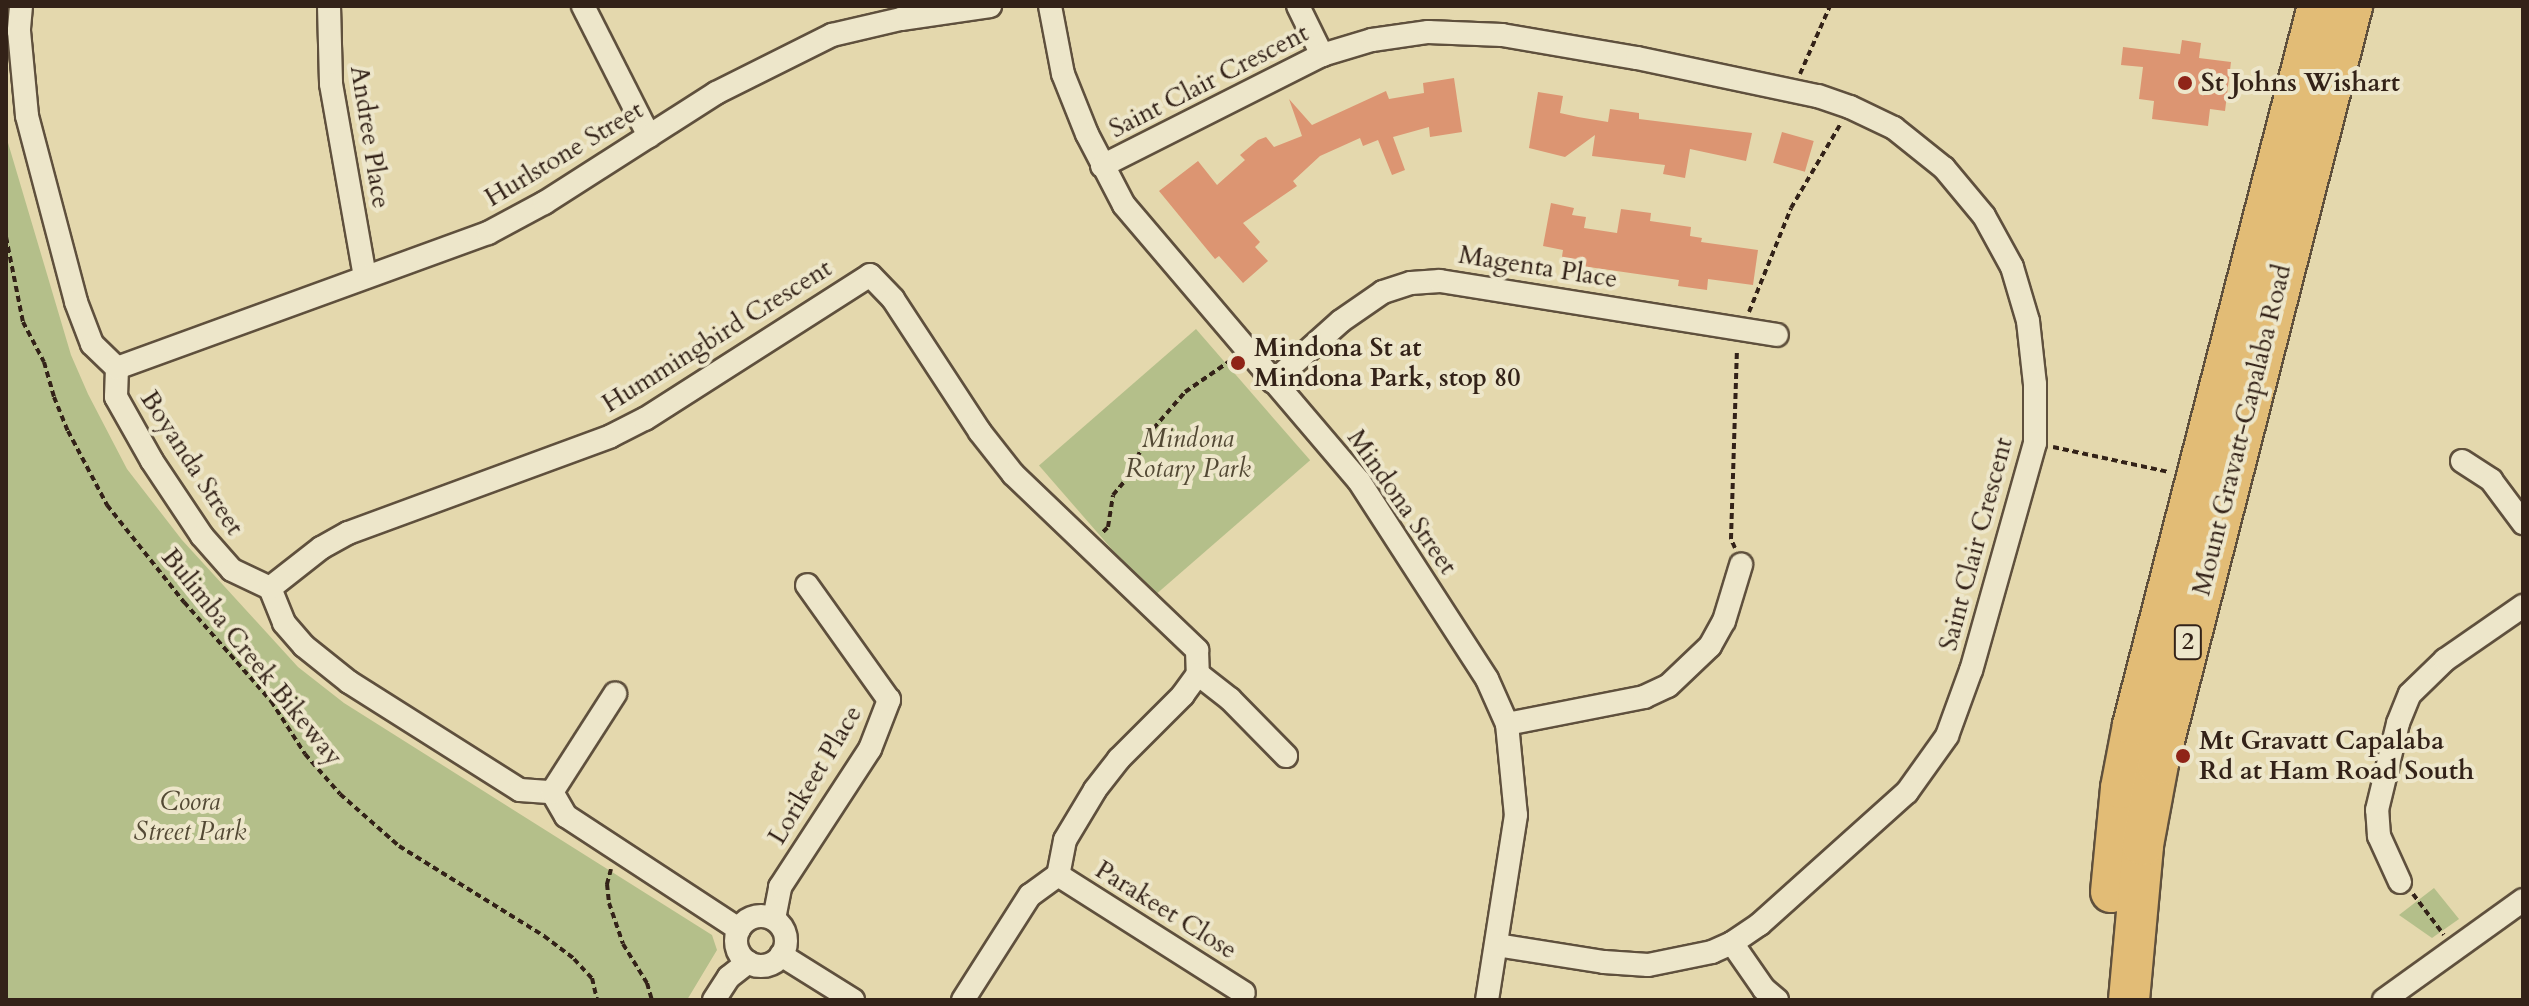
<!DOCTYPE html>
<style>
body{margin:0}
#map{position:relative;width:2529px;height:1006px;overflow:hidden;background:#e4d8ad;font-family:Cardo,serif}
div>[style]{position:absolute}
.green>*{inset:0;background:#b4bf8a;transform-origin:0 0}
.building>*{inset:0;background:#dc9572;transform-origin:0 0}
.path>*{height:4px;margin-top:-2px;transform-origin:0;background:repeating-linear-gradient(90deg,#332218 0 6px,transparent 0 10px)}
.roads{filter:drop-shadow(2px 0 #5f503d) drop-shadow(-2px 0 #5f503d) drop-shadow(0 2px #5f503d) drop-shadow(0 -2px #5f503d)}
.street>*{height:22px;margin:-11px;padding:0 11px;transform-origin:11px;border-radius:11px;background:#ede6ca}
.street>.ring{margin:-11px;padding:0;box-sizing:content-box;background:none;border:22px solid #ede6ca;border-radius:50%}
.highway>*{height:40px;margin:-20px;padding:0 20px;transform-origin:20px;border-radius:20px;background:#e2bc76}
.dots>*{width:22px;height:22px;translate:-50% -50%;box-sizing:border-box;border:4px solid #ede6ca;border-radius:50%}
span{translate:-50% -50%;white-space:nowrap;text-align:center;line-height:1.15;-webkit-text-stroke:8px #ede6ca;paint-order:stroke}
.shield-label span{padding:2px 6px;background:#ede6ca;border:2px solid;border-radius:6px;-webkit-text-stroke-width:0}
.shield-label{font-size:24px;color:#332218;font-weight:700}
.street-label{font-size:26px;color:#332218}
.poi-label{font-size:26px;color:#332218;font-weight:700}
.left{translate:0 -50%;text-align:left}
.park-label{font-size:26px;color:#534934;font-style:italic}
.frame{position:absolute;inset:0;border:8px solid #332218;pointer-events:none}
</style>
<div id="map">
<div class="green">
<div style="clip-path:polygon(6px 136px,71px 355px,88px 394px,127px 469px,182px 540px,298px 667px,344px 703px,712px 935px,717px 950px,687px 1000px,6px 1000px)"></div>
<div style="left:1196px;top:329px;width:174px;height:208px;rotate:49deg"></div>
<div style="clip-path:polygon(2434px 888px,2459px 919px,2432px 938px,2399px 915px)"></div>
</div>
<div class="building">
<div style="clip-path:polygon(2182px 40px,2201px 43px,2199px 58px,2231px 62px,2225px 111px,2210px 109px,2208px 126px,2152px 119px,2154px 101px,2139px 99px,2143px 67px,2121px 65px,2123px 47px,2180px 54px)"></div>
<div style="clip-path:polygon(1454px 78px,1462px 132px,1430px 137px,1429px 127px,1393px 137px,1405px 170px,1392px 175px,1378px 140px,1363px 146px,1360px 138px,1320px 156px,1293px 181px,1297px 186px,1243px 223px,1260px 242px,1255px 247px,1268px 261px,1243px 283px,1219px 256px,1215px 259px,1205px 247px,1159px 191px,1198px 161px,1217px 185px,1245px 160px,1240px 155px,1258px 140px,1266px 137px,1274px 147px,1302px 136px,1289px 99px,1312px 125px,1386px 91px,1389px 99px,1424px 93px,1423px 83px)"></div>
<div style="clip-path:polygon(1538px 92px,1563px 96px,1560px 113px,1578px 117px,1608px 122px,1610px 109px,1639px 113px,1639px 119px,1752px 133px,1746px 161px,1690px 149px,1685px 178px,1663px 174px,1665px 165px,1592px 156px,1595px 135px,1565px 157px,1529px 148px)"></div>
<div style="left:1782px;top:132px;width:33px;height:32px;rotate:16deg"></div>
<div style="clip-path:polygon(1551px 203px,1574px 208px,1572px 215px,1586px 217px,1584px 228px,1617px 233px,1621px 209px,1651px 213px,1650px 221px,1691px 227px,1690px 236px,1702px 238px,1701px 242px,1758px 250px,1753px 285px,1708px 279px,1707px 290px,1678px 286px,1679px 280px,1561px 263px,1563px 250px,1543px 246px)"></div>
</div>
<div class="path">
<div style="left:1800px;top:74px;width:74px;rotate:-66.2deg"></div>
<div style="left:6px;top:237px;width:87px;rotate:78.7deg"></div>
<div style="left:23px;top:322px;width:45px;rotate:62.3deg"></div>
<div style="left:44px;top:362px;width:36px;rotate:74deg"></div>
<div style="left:54px;top:397px;width:37px;rotate:68deg"></div>
<div style="left:68px;top:431px;width:84px;rotate:62.2deg"></div>
<div style="left:107px;top:505px;width:124px;rotate:51.6deg"></div>
<div style="left:184px;top:602px;width:132px;rotate:48.7deg"></div>
<div style="left:271px;top:701px;width:63px;rotate:57.3deg"></div>
<div style="left:305px;top:754px;width:53px;rotate:48.8deg"></div>
<div style="left:340px;top:794px;width:79px;rotate:41.4deg"></div>
<div style="left:399px;top:846px;width:171px;rotate:31.8deg"></div>
<div style="left:544px;top:936px;width:38px;rotate:37deg"></div>
<div style="left:574px;top:959px;width:26px;rotate:47deg"></div>
<div style="left:592px;top:978px;width:23px;rotate:77deg"></div>
<div style="left:1749px;top:312px;width:112px;rotate:-68deg"></div>
<div style="left:1791px;top:208px;width:99px;rotate:-59.5deg"></div>
<div style="left:2053px;top:447px;width:119px;rotate:12.2deg"></div>
<div style="left:1103px;top:532px;width:7px;rotate:-45deg"></div>
<div style="left:1108px;top:527px;width:32px;rotate:-81deg"></div>
<div style="left:1113px;top:495px;width:25px;rotate:-50deg"></div>
<div style="left:1129px;top:476px;width:44px;rotate:-65.8deg"></div>
<div style="left:1147px;top:436px;width:58px;rotate:-49.2deg"></div>
<div style="left:1185px;top:392px;width:55px;rotate:-34.6deg"></div>
<div style="left:1735px;top:548px;width:10px;rotate:-114deg"></div>
<div style="left:1731px;top:539px;width:190px;rotate:-88.2deg"></div>
<div style="left:611px;top:869px;width:16px;rotate:105deg"></div>
<div style="left:607px;top:884px;width:19px;rotate:84deg"></div>
<div style="left:609px;top:903px;width:43px;rotate:71.1deg"></div>
<div style="left:623px;top:944px;width:46px;rotate:58.4deg"></div>
<div style="left:647px;top:983px;width:18px;rotate:74deg"></div>
<div style="left:2413px;top:894px;width:51px;rotate:52.9deg"></div>
</div>
<div class="roads">
<div class="street">
<div style="left:21px;top:6px;width:25px;rotate:95deg"></div>
<div style="left:19px;top:31px;width:85px;rotate:84.6deg"></div>
<div style="left:27px;top:116px;width:192px;rotate:75.2deg"></div>
<div style="left:76px;top:302px;width:45px;rotate:69.1deg"></div>
<div style="left:92px;top:344px;width:35px;rotate:44deg"></div>
<div style="left:117px;top:368px;width:29px;rotate:92deg"></div>
<div style="left:116px;top:397px;width:73px;rotate:60.6deg"></div>
<div style="left:152px;top:461px;width:90px;rotate:56.3deg"></div>
<div style="left:202px;top:536px;width:45px;rotate:48.6deg"></div>
<div style="left:232px;top:570px;width:42px;rotate:25.3deg"></div>
<div style="left:270px;top:588px;width:38px;rotate:68deg"></div>
<div style="left:284px;top:623px;width:30px;rotate:49deg"></div>
<div style="left:304px;top:646px;width:58px;rotate:38.7deg"></div>
<div style="left:349px;top:682px;width:202px;rotate:32.3deg"></div>
<div style="left:520px;top:790px;width:32px;rotate:4deg"></div>
<div style="left:552px;top:792px;width:28px;rotate:60deg"></div>
<div style="left:566px;top:816px;width:207px;rotate:33.2deg"></div>
<div style="left:329px;top:6px;width:78px;rotate:88.5deg"></div>
<div style="left:331px;top:84px;width:196px;rotate:80deg"></div>
<div style="left:583px;top:6px;width:146px;rotate:63.1deg"></div>
<div style="left:1050px;top:6px;width:69px;rotate:79.2deg"></div>
<div style="left:1063px;top:74px;width:65px;rotate:68.2deg"></div>
<div style="left:1087px;top:134px;width:80px;rotate:62.5deg"></div>
<div style="left:1124px;top:205px;width:362px;rotate:49.6deg"></div>
<div style="left:1359px;top:481px;width:236px;rotate:57.1deg"></div>
<div style="left:1487px;top:679px;width:49px;rotate:66deg"></div>
<div style="left:1507px;top:724px;width:91px;rotate:84.4deg"></div>
<div style="left:1516px;top:815px;width:187px;rotate:98.9deg"></div>
<div style="left:1298px;top:6px;width:55px;rotate:63.9deg"></div>
<div style="left:1102px;top:166px;width:246px;rotate:-26.8deg"></div>
<div style="left:1322px;top:55px;width:52px;rotate:-16.7deg"></div>
<div style="left:1372px;top:40px;width:57px;rotate:-8.1deg"></div>
<div style="left:1428px;top:32px;width:74px;rotate:2.3deg"></div>
<div style="left:1502px;top:35px;width:137px;rotate:9.7deg"></div>
<div style="left:1637px;top:58px;width:185px;rotate:11.9deg"></div>
<div style="left:1818px;top:96px;width:34px;rotate:19deg"></div>
<div style="left:1850px;top:107px;width:49px;rotate:25.5deg"></div>
<div style="left:1894px;top:128px;width:64px;rotate:38.7deg"></div>
<div style="left:1944px;top:168px;width:62px;rotate:50.2deg"></div>
<div style="left:1984px;top:216px;width:58px;rotate:61.2deg"></div>
<div style="left:2012px;top:267px;width:56px;rotate:73.5deg"></div>
<div style="left:2028px;top:321px;width:63px;rotate:83.7deg"></div>
<div style="left:2035px;top:384px;width:59px;rotate:90deg"></div>
<div style="left:2035px;top:443px;width:236px;rotate:105.7deg"></div>
<div style="left:1971px;top:670px;width:70px;rotate:110deg"></div>
<div style="left:1947px;top:736px;width:69px;rotate:125.5deg"></div>
<div style="left:1907px;top:792px;width:198px;rotate:138.1deg"></div>
<div style="left:1760px;top:924px;width:34px;rotate:146deg"></div>
<div style="left:1732px;top:943px;width:22px;rotate:156deg"></div>
<div style="left:1712px;top:952px;width:65px;rotate:168.5deg"></div>
<div style="left:1648px;top:965px;width:44px;rotate:-176.1deg"></div>
<div style="left:1604px;top:962px;width:108px;rotate:-171deg"></div>
<div style="left:117px;top:368px;width:395px;rotate:-20deg"></div>
<div style="left:488px;top:233px;width:64px;rotate:-28.2deg"></div>
<div style="left:544px;top:203px;width:204px;rotate:-32.6deg"></div>
<div style="left:716px;top:93px;width:130px;rotate:-26.6deg"></div>
<div style="left:832px;top:35px;width:71px;rotate:-13.1deg"></div>
<div style="left:901px;top:19px;width:90px;rotate:-8.3deg"></div>
<div style="left:1273px;top:382px;width:91px;rotate:-41.9deg"></div>
<div style="left:1341px;top:321px;width:51px;rotate:-34.6deg"></div>
<div style="left:1383px;top:292px;width:29px;rotate:-18deg"></div>
<div style="left:1411px;top:283px;width:29px;rotate:-4deg"></div>
<div style="left:1440px;top:281px;width:341px;rotate:9.1deg"></div>
<div style="left:2462px;top:461px;width:35px;rotate:33deg"></div>
<div style="left:2491px;top:480px;width:54px;rotate:53.3deg"></div>
<div style="left:270px;top:588px;width:65px;rotate:-38.1deg"></div>
<div style="left:321px;top:548px;width:31px;rotate:-29deg"></div>
<div style="left:348px;top:533px;width:280px;rotate:-20.2deg"></div>
<div style="left:611px;top:436px;width:38px;rotate:-27deg"></div>
<div style="left:645px;top:419px;width:267px;rotate:-32.6deg"></div>
<div style="left:870px;top:275px;width:33px;rotate:46deg"></div>
<div style="left:893px;top:299px;width:159px;rotate:56.8deg"></div>
<div style="left:980px;top:432px;width:53px;rotate:51.8deg"></div>
<div style="left:1013px;top:474px;width:255px;rotate:43.7deg"></div>
<div style="left:1197px;top:650px;width:24px;rotate:88deg"></div>
<div style="left:1198px;top:674px;width:26px;rotate:126deg"></div>
<div style="left:1183px;top:695px;width:91px;rotate:135deg"></div>
<div style="left:1119px;top:759px;width:39px;rotate:128deg"></div>
<div style="left:1095px;top:790px;width:58px;rotate:121deg"></div>
<div style="left:1065px;top:840px;width:36px;rotate:101deg"></div>
<div style="left:1058px;top:875px;width:34px;rotate:144deg"></div>
<div style="left:1030px;top:895px;width:125px;rotate:122.5deg"></div>
<div style="left:1198px;top:674px;width:41px;rotate:38deg"></div>
<div style="left:1230px;top:699px;width:80px;rotate:45.5deg"></div>
<div style="left:1507px;top:724px;width:140px;rotate:-11.1deg"></div>
<div style="left:1644px;top:697px;width:26px;rotate:-25deg"></div>
<div style="left:1668px;top:686px;width:58px;rotate:-43.6deg"></div>
<div style="left:1710px;top:646px;width:29px;rotate:-61deg"></div>
<div style="left:1724px;top:621px;width:59px;rotate:-73.1deg"></div>
<div style="left:552px;top:792px;width:117px;rotate:-57.3deg"></div>
<div style="left:1058px;top:875px;width:220px;rotate:32.4deg"></div>
<div style="left:2400px;top:882px;width:51px;rotate:-114.5deg"></div>
<div style="left:2379px;top:836px;width:26px;rotate:-94deg"></div>
<div style="left:2377px;top:810px;width:89px;rotate:-76.4deg"></div>
<div style="left:2398px;top:723px;width:31px;rotate:-68deg"></div>
<div style="left:2410px;top:694px;width:49px;rotate:-44.2deg"></div>
<div style="left:2445px;top:660px;width:95px;rotate:-34.7deg"></div>
<div class="ring" style="left:736px;top:916px;width:28px;height:28px"></div>
<div style="left:774px;top:919px;width:33px;rotate:-79deg"></div>
<div style="left:780px;top:887px;width:165px;rotate:-56.9deg"></div>
<div style="left:870px;top:749px;width:53px;rotate:-68.8deg"></div>
<div style="left:889px;top:700px;width:141px;rotate:-125.5deg"></div>
<div style="left:1732px;top:943px;width:56px;rotate:55.2deg"></div>
<div style="left:1764px;top:989px;width:17px;rotate:40deg"></div>
<div style="left:781px;top:955px;width:85px;rotate:32deg"></div>
<div style="left:714px;top:1000px;width:27px;rotate:-57deg"></div>
<div style="left:729px;top:977px;width:24px;rotate:-38deg"></div>
<div style="left:2384px;top:1000px;width:171px;rotate:-35.7deg"></div>
</div>
<div class="highway">
<div style="left:2111px;top:892px;width:104px;rotate:-84.5deg"></div>
<div style="left:2121px;top:788px;width:64px;rotate:-79.2deg"></div>
<div style="left:2133px;top:725px;width:742px;rotate:-75.57deg"></div>
<div style="left:2129px;top:1000px;width:156px;rotate:-84.8deg"></div>
<div style="left:2143px;top:845px;width:82px;rotate:-79.5deg"></div>
<div style="left:2158px;top:764px;width:782px;rotate:-75.64deg"></div>
</div>
</div>
<div class="dots">
<div style="left:2185px;top:83px;background:#8f2418"></div>
<div style="left:1238px;top:363px;background:#8f2418"></div>
<div style="left:2183px;top:756px;background:#8f2418"></div>
</div>
<div class="shield-label">
<span style="left:2188px;top:642px">2</span>
</div>
<div class="street-label">
<span style="left:1209px;top:81px;rotate:-27deg">Saint Clair Crescent</span>
<span style="left:370px;top:137px;rotate:81deg">Andree Place</span>
<span style="left:564px;top:154px;rotate:-31deg">Hurlstone Street</span>
<span style="left:1538px;top:267px;rotate:9deg">Magenta Place</span>
<span style="left:717px;top:336px;rotate:-32deg">Hummingbird Crescent</span>
<span style="left:2242px;top:430px;rotate:-76deg">Mount Gravatt-Capalaba Road</span>
<span style="left:192px;top:463px;rotate:57deg">Boyanda Street</span>
<span style="left:1402px;top:502px;rotate:55deg">Mindona Street</span>
<span style="left:1976px;top:544px;rotate:-75deg">Saint Clair Crescent</span>
<span style="left:252px;top:657px;rotate:51deg">Bulimba Creek Bikeway</span>
<span style="left:815px;top:775px;rotate:-59deg">Lorikeet Place</span>
<span style="left:1166px;top:910px;rotate:32deg">Parakeet Close</span>
</div>
<div class="poi-label">
<span class="left" style="left:2201px;top:83px">St Johns Wishart</span>
<span class="left" style="left:1254px;top:363px">Mindona St at<br>Mindona Park, stop 80</span>
<span class="left" style="left:2199px;top:756px">Mt Gravatt Capalaba<br>Rd at Ham Road South</span>
</div>
<div class="park-label">
<span style="left:1188px;top:454px">Mindona<br>Rotary Park</span>
<span style="left:190px;top:817px">Coora<br>Street Park</span>
</div>
<div class="frame"></div>
</div>
